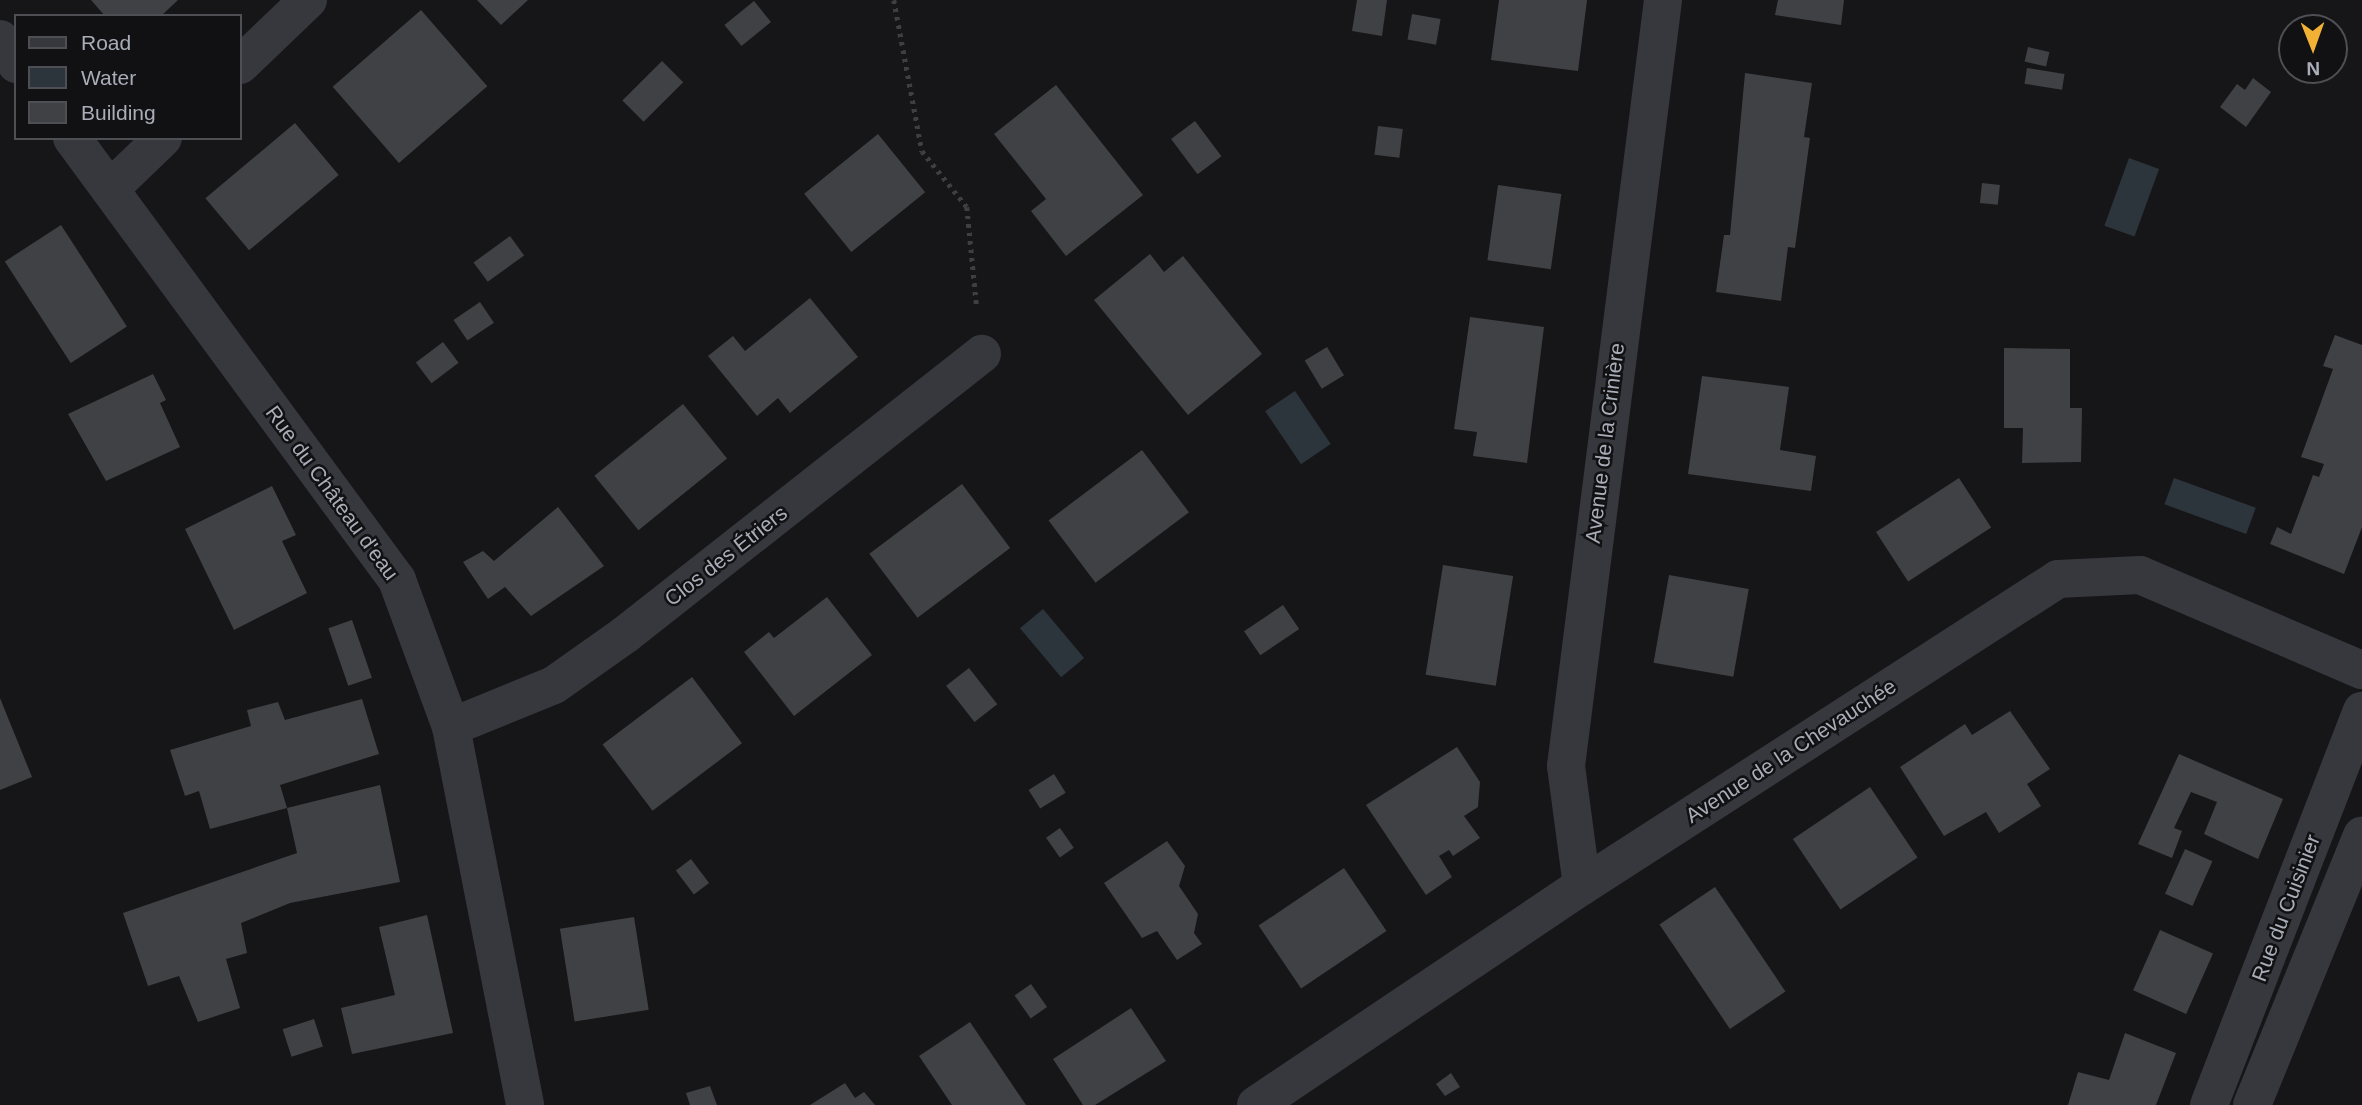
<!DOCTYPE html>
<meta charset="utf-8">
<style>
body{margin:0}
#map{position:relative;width:2362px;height:1105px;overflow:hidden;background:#161618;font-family:Arial,sans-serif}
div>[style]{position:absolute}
.water>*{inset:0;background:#2c353c;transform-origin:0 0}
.building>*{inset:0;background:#404145;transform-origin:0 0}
.path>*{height:4.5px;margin-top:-2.25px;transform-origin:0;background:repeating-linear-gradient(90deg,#3d3f44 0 3.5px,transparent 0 8.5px)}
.street>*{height:38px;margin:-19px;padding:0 19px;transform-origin:19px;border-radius:19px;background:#37383d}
span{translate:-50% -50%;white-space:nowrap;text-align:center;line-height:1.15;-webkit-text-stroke:5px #111113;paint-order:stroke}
.street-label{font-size:21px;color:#a8adb8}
.legend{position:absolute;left:14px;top:14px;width:228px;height:126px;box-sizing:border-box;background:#111113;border:2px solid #4d4f55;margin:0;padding:9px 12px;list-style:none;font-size:21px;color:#a8adb8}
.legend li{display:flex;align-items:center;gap:14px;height:35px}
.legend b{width:35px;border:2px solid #4d4f55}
.north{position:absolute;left:2278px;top:14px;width:70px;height:70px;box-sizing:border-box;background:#111113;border:2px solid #4d4f55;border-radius:50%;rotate:179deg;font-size:19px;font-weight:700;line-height:28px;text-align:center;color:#a8adb8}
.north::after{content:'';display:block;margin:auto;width:24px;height:32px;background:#f2b134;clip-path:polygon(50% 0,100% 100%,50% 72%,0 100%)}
</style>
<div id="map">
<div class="water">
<div style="left:2129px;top:158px;width:32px;height:72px;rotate:20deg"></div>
<div style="left:1295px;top:391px;width:64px;height:36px;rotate:56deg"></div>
<div style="left:2174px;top:478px;width:87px;height:28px;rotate:20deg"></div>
<div style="left:1043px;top:609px;width:64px;height:30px;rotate:50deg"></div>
</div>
<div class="building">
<div style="clip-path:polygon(91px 0,178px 0,161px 16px,105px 16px)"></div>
<div style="clip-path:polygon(477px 0,528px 0,501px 25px)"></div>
<div style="clip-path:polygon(1357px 0,1387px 0,1382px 36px,1352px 31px)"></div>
<div style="clip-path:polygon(1499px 0,1587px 0,1578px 71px,1491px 60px)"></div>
<div style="clip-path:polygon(1778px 0,1844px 0,1841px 25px,1775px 15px)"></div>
<div style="left:754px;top:1px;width:27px;height:38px;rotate:51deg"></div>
<div style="left:421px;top:10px;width:101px;height:117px;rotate:49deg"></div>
<div style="left:1412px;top:14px;width:29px;height:26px;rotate:10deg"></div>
<div style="left:2028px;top:47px;width:22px;height:15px;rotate:13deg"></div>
<div style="left:662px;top:61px;width:30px;height:56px;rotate:45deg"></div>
<div style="left:2027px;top:68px;width:38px;height:16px;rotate:9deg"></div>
<div style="clip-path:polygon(1745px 73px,1812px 83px,1804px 137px,1810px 138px,1795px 248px,1788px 247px,1781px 301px,1716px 292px,1724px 235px,1730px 235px)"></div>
<div style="clip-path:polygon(2253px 78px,2271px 92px,2246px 127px,2220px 107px,2237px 84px,2245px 90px)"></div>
<div style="clip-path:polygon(1056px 85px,1143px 195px,1066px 256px,1031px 211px,1046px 199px,994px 134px)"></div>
<div style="left:1195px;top:121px;width:44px;height:30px;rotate:53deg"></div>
<div style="left:295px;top:123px;width:68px;height:117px;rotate:50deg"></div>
<div style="left:1378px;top:126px;width:25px;height:29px;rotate:7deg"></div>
<div style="left:878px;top:134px;width:75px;height:95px;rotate:51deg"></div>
<div style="left:1982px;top:183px;width:18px;height:20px;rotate:6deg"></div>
<div style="left:1498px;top:185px;width:64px;height:76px;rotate:8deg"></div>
<div style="left:61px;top:225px;width:121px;height:67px;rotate:57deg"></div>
<div style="left:510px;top:236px;width:24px;height:45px;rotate:54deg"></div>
<div style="clip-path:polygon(1150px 254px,1164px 272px,1183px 256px,1262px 354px,1188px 415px,1094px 300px)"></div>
<div style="clip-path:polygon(810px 298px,858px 357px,790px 413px,778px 398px,757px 416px,708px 356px,733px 336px,745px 351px)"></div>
<div style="left:480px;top:302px;width:25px;height:32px;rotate:56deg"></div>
<div style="clip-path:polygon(1470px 317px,1544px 327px,1527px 463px,1473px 456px,1477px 432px,1454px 429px)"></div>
<div style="clip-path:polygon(2335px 335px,2362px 345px,2362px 527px,2344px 574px,2270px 544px,2277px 527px,2291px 534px,2313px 475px,2319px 477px,2324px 464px,2301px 457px,2333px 369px,2323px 366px)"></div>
<div style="left:443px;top:342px;width:26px;height:34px;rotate:53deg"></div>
<div style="left:1327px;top:347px;width:33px;height:26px;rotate:59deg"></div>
<div style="clip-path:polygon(2004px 348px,2070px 349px,2070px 408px,2082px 408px,2081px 462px,2022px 463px,2023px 428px,2004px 428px)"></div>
<div style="clip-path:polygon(153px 374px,166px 400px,160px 403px,180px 447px,106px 481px,68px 414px)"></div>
<div style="clip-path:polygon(1702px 376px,1789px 387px,1780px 450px,1816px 456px,1811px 491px,1688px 474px)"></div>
<div style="left:683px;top:404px;width:70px;height:114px;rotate:51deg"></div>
<div style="left:1142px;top:450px;width:78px;height:117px;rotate:53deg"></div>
<div style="left:1959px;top:478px;width:59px;height:99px;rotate:57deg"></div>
<div style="left:962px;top:484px;width:80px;height:116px;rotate:53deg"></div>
<div style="clip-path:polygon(272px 486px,296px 535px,282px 541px,307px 593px,234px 630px,185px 529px)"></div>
<div style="clip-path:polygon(558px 507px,604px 566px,531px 616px,505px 587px,488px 599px,463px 562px,483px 551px,494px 561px)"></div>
<div style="left:1443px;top:565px;width:71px;height:111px;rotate:9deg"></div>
<div style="left:1669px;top:575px;width:81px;height:89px;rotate:10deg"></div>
<div style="clip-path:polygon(827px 597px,872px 655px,794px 716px,744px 652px,769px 632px,774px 638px)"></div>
<div style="left:1283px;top:605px;width:29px;height:47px;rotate:56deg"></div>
<div style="left:352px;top:620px;width:61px;height:25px;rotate:71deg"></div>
<div style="left:969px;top:668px;width:46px;height:29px;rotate:52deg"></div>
<div style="left:692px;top:677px;width:83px;height:112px;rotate:53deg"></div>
<div style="clip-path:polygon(0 698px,32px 777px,0 790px)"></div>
<div style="clip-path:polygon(362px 699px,379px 754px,280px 785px,287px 808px,380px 785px,400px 882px,290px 903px,241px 923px,247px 953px,226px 959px,240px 1008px,198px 1022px,179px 976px,148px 986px,123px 913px,297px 853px,287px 808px,210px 829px,199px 791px,185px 796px,170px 750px,251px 726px,247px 710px,278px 702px,285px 720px)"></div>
<div style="clip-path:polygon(2010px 711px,2050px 769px,2027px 784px,2041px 806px,1999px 833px,1986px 812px,1944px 836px,1900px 767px,1965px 724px,1972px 735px)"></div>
<div style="clip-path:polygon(1457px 747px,1480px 782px,1478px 807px,1464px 816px,1480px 838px,1453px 856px,1449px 850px,1439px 856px,1452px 877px,1426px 895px,1366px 805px)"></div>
<div style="clip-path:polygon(2179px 754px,2283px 799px,2258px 859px,2204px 834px,2217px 802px,2191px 792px,2174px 828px,2182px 831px,2172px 858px,2138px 844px)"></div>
<div style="left:1054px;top:774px;width:22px;height:30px;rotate:58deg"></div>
<div style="left:1870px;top:787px;width:85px;height:93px;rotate:56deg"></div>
<div style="left:1060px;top:828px;width:24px;height:17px;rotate:55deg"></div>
<div style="clip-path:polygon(1167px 841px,1185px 866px,1179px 886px,1198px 914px,1194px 933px,1202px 944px,1177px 960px,1157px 931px,1142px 938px,1104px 883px)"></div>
<div style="left:2185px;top:849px;width:30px;height:49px;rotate:24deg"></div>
<div style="left:691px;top:859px;width:30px;height:19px;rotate:53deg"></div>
<div style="left:1344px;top:868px;width:76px;height:103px;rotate:56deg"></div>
<div style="left:1715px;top:887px;width:126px;height:67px;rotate:56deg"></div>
<div style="clip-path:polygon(427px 915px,453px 1033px,352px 1054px,341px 1008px,395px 995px,379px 927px)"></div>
<div style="left:634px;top:917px;width:94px;height:75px;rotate:81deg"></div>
<div style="left:2160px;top:930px;width:58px;height:66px;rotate:24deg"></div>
<div style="left:1031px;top:984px;width:28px;height:20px;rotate:55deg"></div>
<div style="clip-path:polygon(1131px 1008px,1166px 1061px,1095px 1105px,1083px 1105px,1053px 1059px)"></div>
<div style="left:314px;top:1019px;width:29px;height:33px;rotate:72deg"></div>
<div style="clip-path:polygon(970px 1022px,1026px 1105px,952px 1105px,919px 1056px)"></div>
<div style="clip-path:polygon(2125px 1033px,2176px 1053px,2156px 1105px,2068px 1105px,2078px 1072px,2109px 1080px)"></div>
<div style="clip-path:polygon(1451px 1073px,1460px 1087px,1445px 1096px,1436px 1084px)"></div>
<div style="clip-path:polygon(845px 1083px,855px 1098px,864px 1092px,875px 1105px,810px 1105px)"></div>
<div style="clip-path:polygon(710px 1086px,717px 1105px,690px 1105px,686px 1093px)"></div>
</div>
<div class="path">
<div style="left:894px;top:0;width:154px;rotate:79.5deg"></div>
<div style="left:922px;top:151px;width:72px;rotate:51.2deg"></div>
<div style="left:967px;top:207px;width:102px;rotate:84.4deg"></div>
</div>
<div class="street">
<div style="left:0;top:39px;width:30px;rotate:57deg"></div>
<div style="left:240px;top:65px;width:94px;rotate:-43.7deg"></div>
<div style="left:72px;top:138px;width:549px;rotate:53.67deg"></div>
<div style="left:397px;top:580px;width:157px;rotate:69.8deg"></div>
<div style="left:451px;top:727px;width:385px;rotate:78.9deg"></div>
<div style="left:111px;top:188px;width:72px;rotate:-43.9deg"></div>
<div style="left:451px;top:727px;width:111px;rotate:-22.2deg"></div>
<div style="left:554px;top:685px;width:88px;rotate:-35.3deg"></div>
<div style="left:626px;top:634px;width:453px;rotate:-38.2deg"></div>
<div style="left:1582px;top:886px;width:121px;rotate:-97.6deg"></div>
<div style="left:1566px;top:766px;width:772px;rotate:-82.78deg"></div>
<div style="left:1256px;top:1105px;width:393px;rotate:-33.9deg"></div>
<div style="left:1582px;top:886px;width:566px;rotate:-32.82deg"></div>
<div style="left:2058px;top:579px;width:82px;rotate:-2.8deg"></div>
<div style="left:2140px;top:575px;width:241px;rotate:23.2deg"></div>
<div style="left:2209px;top:1105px;width:423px;rotate:-68.8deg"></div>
<div style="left:2252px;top:1105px;width:291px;rotate:-67.8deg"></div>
</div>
<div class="street-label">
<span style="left:1605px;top:443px;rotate:-83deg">Avenue de la Crinière</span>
<span style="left:332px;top:493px;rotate:54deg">Rue du Château d'eau</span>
<span style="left:726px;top:556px;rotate:-38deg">Clos des Étriers</span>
<span style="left:1791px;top:751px;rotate:-33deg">Avenue de la Chevauchée</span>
<span style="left:2286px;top:908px;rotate:-69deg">Rue du Cuisinier</span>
</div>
<ul class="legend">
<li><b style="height:9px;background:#37383d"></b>Road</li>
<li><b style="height:19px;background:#2c353c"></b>Water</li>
<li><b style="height:19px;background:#404145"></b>Building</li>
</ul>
<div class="north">N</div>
</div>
